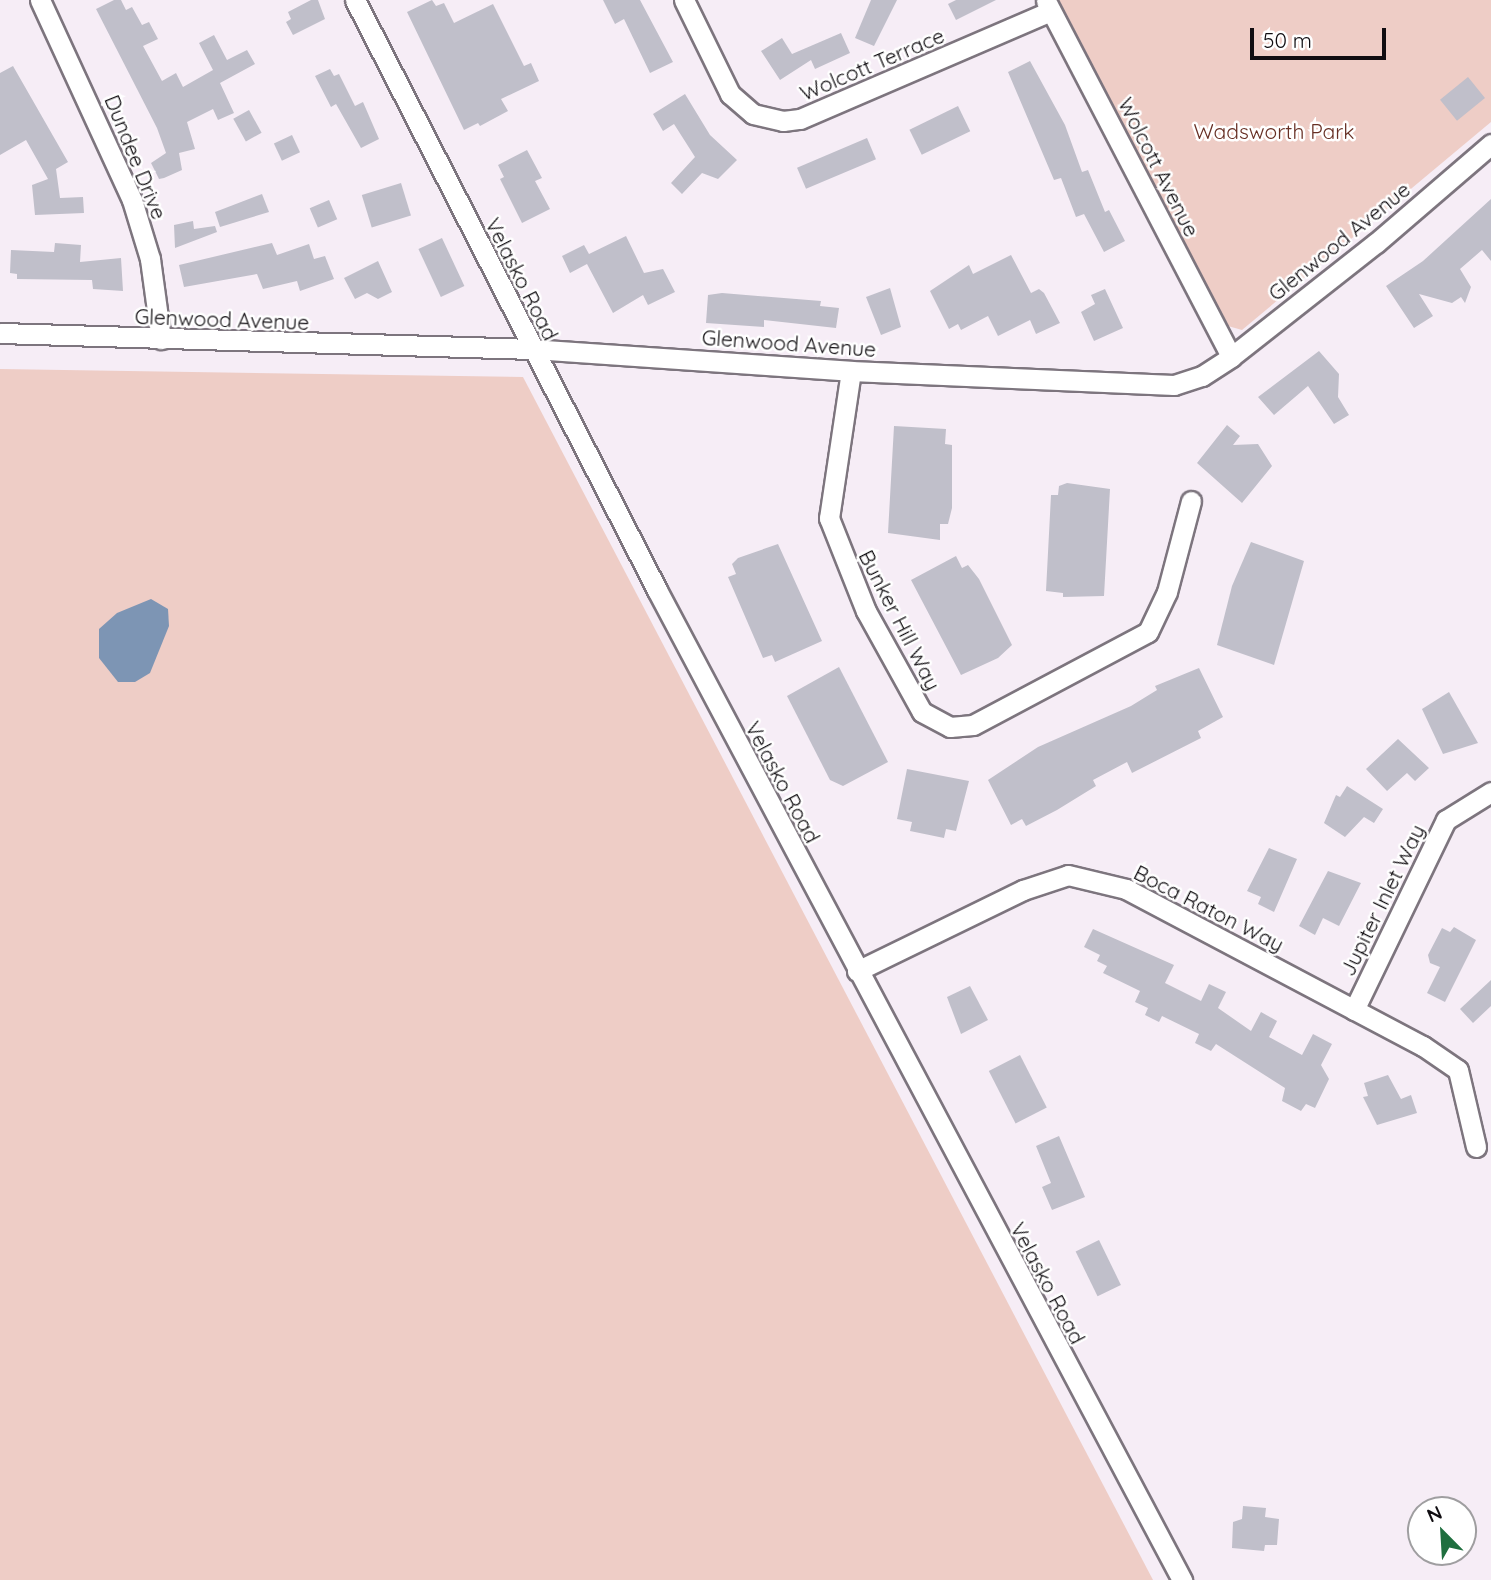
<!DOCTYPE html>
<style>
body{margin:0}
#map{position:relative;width:1491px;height:1580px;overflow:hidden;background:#f6edf6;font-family:Quicksand,sans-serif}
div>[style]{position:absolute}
.green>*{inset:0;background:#eecdc6}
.water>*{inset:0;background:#7d95b4}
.building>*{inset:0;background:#c0bfca;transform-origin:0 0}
.roads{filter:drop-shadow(2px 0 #7d757e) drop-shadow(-2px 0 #7d757e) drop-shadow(0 2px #7d757e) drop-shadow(0 -2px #7d757e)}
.minor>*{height:19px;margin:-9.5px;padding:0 9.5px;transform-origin:9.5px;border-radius:9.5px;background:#fff}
span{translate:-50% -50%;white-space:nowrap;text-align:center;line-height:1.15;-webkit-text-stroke:5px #fff;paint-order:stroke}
.street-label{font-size:21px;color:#100d11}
.park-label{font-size:21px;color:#672f24}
.north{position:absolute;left:1407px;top:1496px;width:70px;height:70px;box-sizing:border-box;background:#fff;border:2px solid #9f9ea0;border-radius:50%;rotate:336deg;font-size:19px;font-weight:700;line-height:28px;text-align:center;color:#100d11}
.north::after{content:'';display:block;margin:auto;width:24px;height:32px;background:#1f6f3f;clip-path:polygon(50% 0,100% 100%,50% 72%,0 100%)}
.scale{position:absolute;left:1250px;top:28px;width:136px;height:32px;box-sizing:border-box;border:4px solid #100d11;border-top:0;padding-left:9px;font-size:21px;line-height:24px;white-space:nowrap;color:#100d11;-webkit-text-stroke:5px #fff;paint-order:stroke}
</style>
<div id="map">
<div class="green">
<div style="clip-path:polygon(1059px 0,1491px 0,1491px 122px,1242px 330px,1228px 326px)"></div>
<div style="clip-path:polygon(0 369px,523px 377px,1153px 1580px,0 1580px)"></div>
</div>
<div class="water">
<div style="clip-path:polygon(151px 599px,168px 609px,169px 626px,150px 673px,135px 682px,118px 682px,99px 658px,99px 629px,117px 613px)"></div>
</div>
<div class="building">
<div style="clip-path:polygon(114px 0,121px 0,126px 10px,132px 7px,142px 25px,149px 22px,158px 39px,143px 46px,162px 81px,176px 73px,183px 87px,213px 70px,199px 43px,214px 35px,227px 60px,247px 50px,255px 64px,220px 83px,234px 113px,218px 120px,213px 109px,187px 122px,195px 149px,179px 153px,182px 170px,164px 178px,159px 179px,151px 163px,166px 153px,157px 128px,96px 9px)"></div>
<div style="clip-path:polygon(311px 0,318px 0,325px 19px,293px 35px,286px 22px,291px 19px,288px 12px)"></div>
<div style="clip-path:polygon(432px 0,436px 6px,444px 3px,454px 23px,493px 4px,524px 66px,531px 63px,539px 81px,501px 99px,508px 111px,480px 126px,478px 123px,464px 130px,407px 12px)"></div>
<div style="clip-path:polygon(603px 0,640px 0,673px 62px,650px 73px,624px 19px,615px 24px)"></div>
<div style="clip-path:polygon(871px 0,897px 0,874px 46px,855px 38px)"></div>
<div style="clip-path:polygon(956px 0,996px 0,956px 20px,948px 4px)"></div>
<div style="clip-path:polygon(841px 33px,850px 53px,815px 69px,811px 60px,780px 80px,761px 51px,782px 38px,792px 54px)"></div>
<div style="clip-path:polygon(1030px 61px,1065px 125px,1082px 172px,1088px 170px,1105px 212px,1109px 210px,1125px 241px,1104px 252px,1084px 214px,1076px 217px,1061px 178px,1054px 180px,1008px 72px)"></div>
<div style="clip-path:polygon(13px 66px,68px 162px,56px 169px,60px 198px,83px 197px,84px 213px,35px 215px,32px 185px,48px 179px,26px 140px,0 155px,0 73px)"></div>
<div style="clip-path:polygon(330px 69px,334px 76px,339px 74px,355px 106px,363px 102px,379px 139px,361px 148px,336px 104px,331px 107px,315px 76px)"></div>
<div style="left:1468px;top:77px;width:27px;height:36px;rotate:51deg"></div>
<div style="clip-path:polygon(685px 94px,710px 135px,737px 160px,718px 179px,702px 173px,682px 194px,671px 183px,695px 157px,674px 124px,663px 131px,653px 114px)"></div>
<div style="left:958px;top:106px;width:28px;height:54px;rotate:64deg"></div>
<div style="left:249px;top:110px;width:26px;height:18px;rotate:61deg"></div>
<div style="left:292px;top:135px;width:19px;height:20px;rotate:65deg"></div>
<div style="left:867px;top:138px;width:23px;height:76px;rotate:67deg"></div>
<div style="clip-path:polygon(527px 150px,542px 178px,535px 181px,550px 209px,522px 223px,500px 179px,504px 177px,498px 165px)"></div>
<div style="left:401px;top:183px;width:34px;height:41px;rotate:73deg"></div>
<div style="clip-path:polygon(262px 194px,269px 212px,220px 227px,215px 212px)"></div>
<div style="clip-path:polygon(1491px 199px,1491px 261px,1482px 250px,1460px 269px,1471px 287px,1465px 303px,1461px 297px,1452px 303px,1419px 294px,1433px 316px,1414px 328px,1386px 286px,1423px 261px)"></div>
<div style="left:329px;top:200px;width:21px;height:21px;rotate:67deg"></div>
<div style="clip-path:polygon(193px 221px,194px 229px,215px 226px,217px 232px,175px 248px,174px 225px)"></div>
<div style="clip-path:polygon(626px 236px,644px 273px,663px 269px,675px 292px,648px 305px,643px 295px,613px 313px,587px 264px,570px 273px,562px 256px,584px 245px,589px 254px)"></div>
<div style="left:442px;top:238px;width:53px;height:26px;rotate:65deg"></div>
<div style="clip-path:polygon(55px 243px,81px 245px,80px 262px,121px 258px,123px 291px,93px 289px,92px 280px,17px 279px,17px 274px,10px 273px,11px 250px,54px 252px)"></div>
<div style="clip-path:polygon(272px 243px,277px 255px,309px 244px,314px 259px,325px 256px,334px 279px,300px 291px,297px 281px,263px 289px,257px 274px,184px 287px,179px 265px)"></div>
<div style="clip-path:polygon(1011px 255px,1031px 293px,1039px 289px,1044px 293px,1060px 323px,1036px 334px,1030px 320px,998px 336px,988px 316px,961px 330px,958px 324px,949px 329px,930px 291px,969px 265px,973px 274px)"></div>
<div style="clip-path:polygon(378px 261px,392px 292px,378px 299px,367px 293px,355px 299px,344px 278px)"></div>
<div style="clip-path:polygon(890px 288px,901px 327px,881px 335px,866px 297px)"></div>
<div style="clip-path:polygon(1105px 289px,1123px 328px,1094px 341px,1081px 312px,1095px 304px,1091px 295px)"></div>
<div style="clip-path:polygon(722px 293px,821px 301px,820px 306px,839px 308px,836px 328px,764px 320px,764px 327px,706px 323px,708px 295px)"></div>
<div style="clip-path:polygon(1319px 351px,1339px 374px,1338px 397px,1349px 415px,1334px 424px,1308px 386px,1274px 415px,1258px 397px)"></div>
<div style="clip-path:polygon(1227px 425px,1240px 436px,1233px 445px,1258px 444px,1272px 466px,1242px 503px,1197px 463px)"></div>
<div style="clip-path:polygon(894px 426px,946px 429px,945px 444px,952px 445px,952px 508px,948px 524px,940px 524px,940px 540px,888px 533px)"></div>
<div style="clip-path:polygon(1067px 483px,1110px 489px,1104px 596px,1063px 597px,1063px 593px,1046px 591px,1051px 495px,1058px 495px,1059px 486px)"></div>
<div style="clip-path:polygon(1251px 542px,1304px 561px,1274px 665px,1217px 645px,1232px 586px)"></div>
<div style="clip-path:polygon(778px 544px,822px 641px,775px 662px,772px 655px,763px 658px,728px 577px,736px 574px,732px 564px,738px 558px)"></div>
<div style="clip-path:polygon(956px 556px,962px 568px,968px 565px,979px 579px,1012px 645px,998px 658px,961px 675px,911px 580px)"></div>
<div style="clip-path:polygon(839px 667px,888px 762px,843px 786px,830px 780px,787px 696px)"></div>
<div style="clip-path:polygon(1199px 668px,1223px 717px,1198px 731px,1201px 738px,1132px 773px,1127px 762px,1093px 780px,1096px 786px,1057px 810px,1026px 826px,1022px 819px,1011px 825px,988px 780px,1038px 747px,1131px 706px,1157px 690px,1155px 686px)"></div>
<div style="clip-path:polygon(1449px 692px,1478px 743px,1443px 754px,1422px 709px)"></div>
<div style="clip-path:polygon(1398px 739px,1429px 768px,1415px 781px,1407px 773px,1387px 791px,1366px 769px)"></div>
<div style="clip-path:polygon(907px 769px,969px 781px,956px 831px,946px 829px,944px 838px,910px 831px,912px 822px,897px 819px)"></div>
<div style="clip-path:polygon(1347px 786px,1383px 809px,1374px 823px,1364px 817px,1345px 837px,1324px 823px,1336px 795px,1340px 797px)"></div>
<div style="clip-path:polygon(1269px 848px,1297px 859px,1274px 912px,1258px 904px,1261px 897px,1247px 891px)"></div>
<div style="clip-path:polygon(1328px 871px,1361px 883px,1339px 926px,1323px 918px,1315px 935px,1299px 926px)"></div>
<div style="clip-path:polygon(1454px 927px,1476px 940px,1445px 1002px,1427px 993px,1440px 967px,1430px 963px,1428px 955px,1442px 928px,1450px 932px)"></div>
<div style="clip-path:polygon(1093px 929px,1174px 965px,1165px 983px,1201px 1001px,1209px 984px,1226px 992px,1218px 1008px,1251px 1031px,1261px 1012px,1277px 1021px,1269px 1037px,1302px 1055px,1313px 1034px,1332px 1044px,1321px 1065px,1329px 1079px,1315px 1108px,1306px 1104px,1301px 1111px,1282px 1101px,1285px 1088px,1216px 1044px,1211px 1051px,1195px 1043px,1199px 1034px,1162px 1016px,1159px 1022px,1145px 1015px,1148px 1008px,1135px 1002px,1140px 991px,1103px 973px,1107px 966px,1097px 961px,1100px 955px,1084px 947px)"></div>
<div style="clip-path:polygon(1491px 980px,1491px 1006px,1473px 1023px,1460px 1009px)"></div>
<div style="clip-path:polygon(970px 986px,988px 1020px,961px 1034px,947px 997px)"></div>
<div style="left:1020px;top:1055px;width:59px;height:35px;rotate:63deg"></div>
<div style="clip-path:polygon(1388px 1075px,1401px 1099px,1411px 1095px,1417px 1113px,1377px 1125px,1363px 1097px,1368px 1096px,1364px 1083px)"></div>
<div style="clip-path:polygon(1059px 1136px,1085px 1197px,1052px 1210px,1042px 1187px,1051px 1183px,1036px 1146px)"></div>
<div style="left:1099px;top:1240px;width:50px;height:26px;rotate:64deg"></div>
<div style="clip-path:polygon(1243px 1506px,1266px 1508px,1265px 1517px,1279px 1519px,1277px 1545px,1265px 1545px,1264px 1551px,1232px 1548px,1233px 1522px,1242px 1519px)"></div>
</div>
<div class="roads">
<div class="minor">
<div style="left:40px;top:0;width:220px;rotate:65.3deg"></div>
<div style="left:132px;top:200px;width:62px;rotate:73deg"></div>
<div style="left:150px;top:259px;width:81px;rotate:82.2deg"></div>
<div style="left:355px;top:0;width:663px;rotate:62.89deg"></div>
<div style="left:657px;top:590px;width:1121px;rotate:62.06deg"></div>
<div style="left:684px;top:0;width:105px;rotate:63.9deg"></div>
<div style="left:730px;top:94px;width:30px;rotate:41deg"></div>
<div style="left:753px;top:114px;width:31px;rotate:13deg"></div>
<div style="left:783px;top:121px;width:17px;rotate:-7deg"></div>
<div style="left:800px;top:119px;width:273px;rotate:-23.3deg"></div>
<div style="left:1046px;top:1px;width:401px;rotate:62.5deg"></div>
<div style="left:0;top:333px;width:532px;rotate:1.72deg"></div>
<div style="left:532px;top:349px;width:320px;rotate:3.9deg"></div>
<div style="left:851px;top:371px;width:323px;rotate:2.5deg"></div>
<div style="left:1174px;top:385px;width:29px;rotate:-18deg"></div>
<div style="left:1202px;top:376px;width:35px;rotate:-33deg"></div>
<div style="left:1231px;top:357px;width:184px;rotate:-38.2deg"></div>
<div style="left:1376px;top:243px;width:152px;rotate:-40.7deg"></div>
<div style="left:851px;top:371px;width:149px;rotate:98.5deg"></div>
<div style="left:829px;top:518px;width:100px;rotate:68.3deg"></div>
<div style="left:866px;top:611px;width:115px;rotate:61deg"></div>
<div style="left:922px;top:712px;width:32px;rotate:28deg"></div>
<div style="left:950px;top:727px;width:23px;rotate:-5deg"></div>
<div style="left:973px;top:725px;width:198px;rotate:-28deg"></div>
<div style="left:1148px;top:632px;width:44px;rotate:-64.6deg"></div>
<div style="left:1167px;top:592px;width:94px;rotate:-75.2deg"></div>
<div style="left:857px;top:971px;width:185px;rotate:-26deg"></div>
<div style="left:1023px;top:890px;width:47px;rotate:-18.4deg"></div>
<div style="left:1068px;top:875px;width:60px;rotate:13.6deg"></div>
<div style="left:1126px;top:889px;width:336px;rotate:27.9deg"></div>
<div style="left:1423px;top:1046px;width:42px;rotate:34.4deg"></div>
<div style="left:1458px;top:1070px;width:79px;rotate:76.8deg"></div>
<div style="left:1354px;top:1010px;width:211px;rotate:-64.2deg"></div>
<div style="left:1446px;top:820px;width:53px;rotate:-31.9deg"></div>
</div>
</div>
<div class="street-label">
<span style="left:872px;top:64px;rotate:-23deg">Wolcott Terrace</span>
<span style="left:136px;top:157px;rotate:68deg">Dundee Drive</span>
<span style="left:1159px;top:167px;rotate:63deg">Wolcott Avenue</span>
<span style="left:1339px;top:241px;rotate:-39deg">Glenwood Avenue</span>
<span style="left:522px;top:279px;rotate:63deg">Velasko Road</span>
<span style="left:222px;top:319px;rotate:2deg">Glenwood Avenue</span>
<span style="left:789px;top:343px;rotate:4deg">Glenwood Avenue</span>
<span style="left:900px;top:620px;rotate:63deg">Bunker Hill Way</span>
<span style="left:783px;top:782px;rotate:62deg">Velasko Road</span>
<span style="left:1382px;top:900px;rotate:-64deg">Jupiter Inlet Way</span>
<span style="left:1209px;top:908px;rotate:27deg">Boca Raton Way</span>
<span style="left:1048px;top:1283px;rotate:62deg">Velasko Road</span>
</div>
<div class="park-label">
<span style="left:1274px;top:131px">Wadsworth Park</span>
</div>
<div class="north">N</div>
<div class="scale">50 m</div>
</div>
